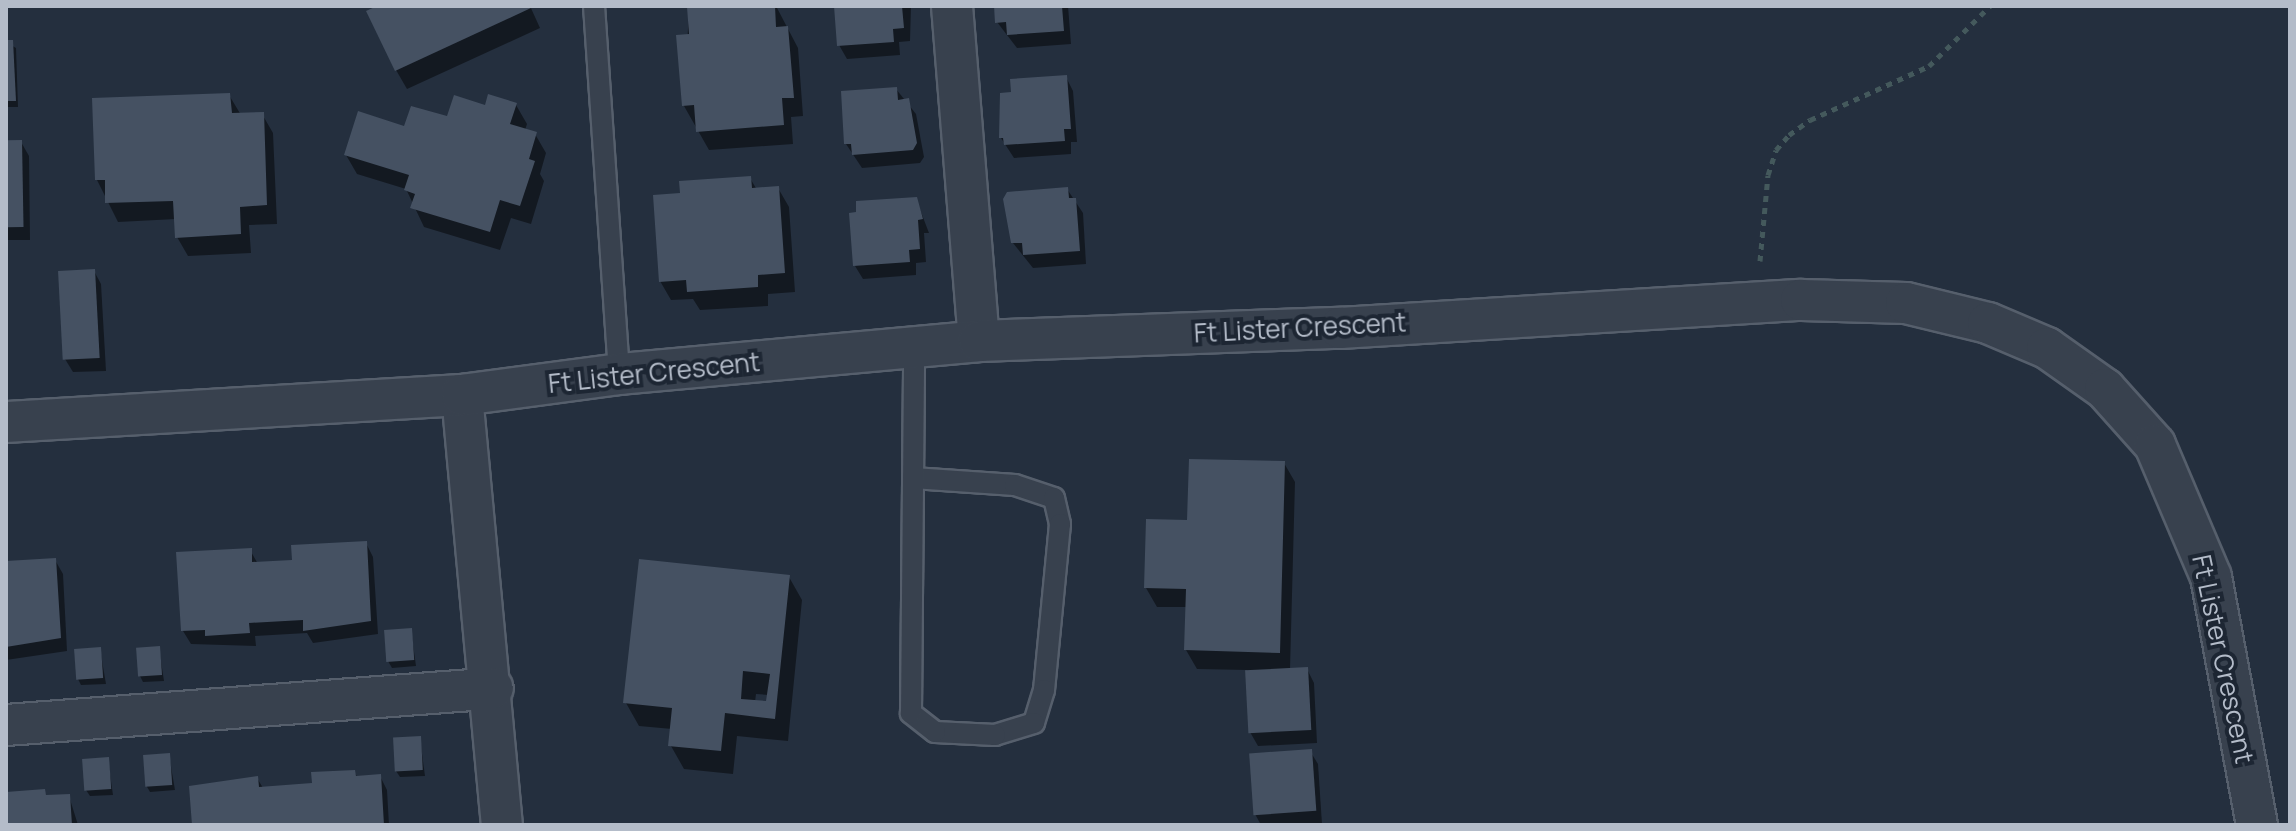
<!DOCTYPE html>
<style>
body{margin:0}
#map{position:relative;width:2296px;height:831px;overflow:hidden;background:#242f3e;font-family:Manrope,sans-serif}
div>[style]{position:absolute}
.shadow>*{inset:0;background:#0007}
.building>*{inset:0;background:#455162;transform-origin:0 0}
.path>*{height:5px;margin-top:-2.5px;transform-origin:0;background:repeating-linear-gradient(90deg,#44595c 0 6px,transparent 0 12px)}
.roads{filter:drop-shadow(2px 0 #565f6c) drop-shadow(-2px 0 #565f6c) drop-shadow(0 2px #565f6c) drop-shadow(0 -2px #565f6c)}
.service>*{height:20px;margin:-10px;padding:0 10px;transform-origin:10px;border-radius:10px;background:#38414e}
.minor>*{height:40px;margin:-20px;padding:0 20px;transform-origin:20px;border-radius:20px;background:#38414e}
span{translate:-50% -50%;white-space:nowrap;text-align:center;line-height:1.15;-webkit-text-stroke:8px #1d2633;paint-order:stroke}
.street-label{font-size:26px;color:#b4bcc9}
.frame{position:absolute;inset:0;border:8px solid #b4bcc9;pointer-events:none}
</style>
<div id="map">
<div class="shadow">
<div style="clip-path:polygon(381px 6px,530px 6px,540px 28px,407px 89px,396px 70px)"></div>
<div style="clip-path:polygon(776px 6px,798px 48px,803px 116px,791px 117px,793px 144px,709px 150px,684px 106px,689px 9px)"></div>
<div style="clip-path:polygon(836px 6px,911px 6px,910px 41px,899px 42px,900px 55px,847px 59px,839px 45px)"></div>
<div style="clip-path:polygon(994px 6px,1068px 6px,1071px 44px,1017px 48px,997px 22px)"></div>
<div style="clip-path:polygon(6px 42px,16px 48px,18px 107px,6px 107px)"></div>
<div style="clip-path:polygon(1066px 77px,1073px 91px,1077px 142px,1071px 142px,1071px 154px,1014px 158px,1001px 138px)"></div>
<div style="clip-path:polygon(896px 89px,916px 114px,924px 157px,920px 163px,862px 168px,846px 144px)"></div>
<div style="clip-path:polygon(229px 95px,241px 115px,262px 114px,273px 133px,277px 224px,249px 225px,251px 253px,188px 256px,177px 237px,176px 219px,118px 222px,97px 180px)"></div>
<div style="clip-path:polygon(516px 105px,527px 124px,525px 130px,535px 134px,546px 153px,540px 174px,544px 181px,531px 224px,511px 218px,500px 250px,424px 227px,406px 189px,357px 174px,346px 155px,406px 128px)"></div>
<div style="clip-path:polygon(21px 142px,29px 156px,30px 240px,6px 240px,6px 143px)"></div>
<div style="clip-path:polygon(750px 178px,757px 190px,778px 188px,789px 207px,795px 292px,768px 294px,768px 306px,700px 310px,693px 299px,671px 300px,660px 281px)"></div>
<div style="clip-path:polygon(1067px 189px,1083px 213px,1086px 264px,1033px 268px,1013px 243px)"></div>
<div style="clip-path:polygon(916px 199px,929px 233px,924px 233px,926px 262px,916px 263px,916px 275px,863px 279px,855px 266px)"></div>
<div style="clip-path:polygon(94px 271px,101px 284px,106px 371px,73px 372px,65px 359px)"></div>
<div style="clip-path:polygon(1284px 463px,1295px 482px,1290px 670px,1307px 669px,1314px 683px,1317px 743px,1258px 746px,1250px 732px,1247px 670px,1197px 669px,1186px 650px,1187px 607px,1157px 607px,1146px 588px)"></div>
<div style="clip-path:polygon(366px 543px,373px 557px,378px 634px,313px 643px,307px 633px,255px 636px,256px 646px,191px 644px,183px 631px,250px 550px,258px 564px,294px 561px)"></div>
<div style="clip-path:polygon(55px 560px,63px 574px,67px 651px,6px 660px,6px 563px)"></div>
<div style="clip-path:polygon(evenodd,789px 577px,802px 600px,788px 741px,737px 736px,733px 774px,684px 769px,671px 746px,672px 729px,639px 726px,626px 703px,789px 577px,756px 694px,769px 695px,768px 703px,755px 702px,756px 694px)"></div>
<div style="clip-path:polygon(411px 630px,416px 666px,392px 668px,388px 661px)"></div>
<div style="clip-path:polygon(159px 648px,164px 681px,143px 682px,140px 676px)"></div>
<div style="clip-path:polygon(100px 649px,106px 684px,81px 685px,78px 679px)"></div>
<div style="clip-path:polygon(420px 739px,425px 776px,400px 777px,396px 771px)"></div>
<div style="clip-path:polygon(1310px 751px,1318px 764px,1322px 824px,1261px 825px,1255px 814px)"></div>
<div style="clip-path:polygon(169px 755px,175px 790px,150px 792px,146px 785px)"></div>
<div style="clip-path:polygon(108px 760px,113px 795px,90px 796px,86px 790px)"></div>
<div style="clip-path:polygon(354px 772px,358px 778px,380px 776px,387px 790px,389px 825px,194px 825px,257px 778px,263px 788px,314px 785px)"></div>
<div style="clip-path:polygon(44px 791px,47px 797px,69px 796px,78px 825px,6px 825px,6px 794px)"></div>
</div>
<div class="building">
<div style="clip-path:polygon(377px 6px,530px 6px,531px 8px,395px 71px,366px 11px)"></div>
<div style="clip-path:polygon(775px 6px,776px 27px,788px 26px,794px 98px,782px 98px,784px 125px,696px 132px,694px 105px,682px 106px,676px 35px,689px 34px,687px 7px)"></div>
<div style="clip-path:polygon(834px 6px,902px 6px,904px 28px,893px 29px,894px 42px,837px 46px)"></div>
<div style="clip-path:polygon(994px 6px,1062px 6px,1064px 31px,1007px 35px,1006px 22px,995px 23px)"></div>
<div style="clip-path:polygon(6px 40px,13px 40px,16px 101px,6px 101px)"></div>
<div style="clip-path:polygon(1067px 75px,1071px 129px,1064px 129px,1065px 141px,1004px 145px,1003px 138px,999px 138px,1000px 93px,1011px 92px,1010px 79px)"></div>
<div style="clip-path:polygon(897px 87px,898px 100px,909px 98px,917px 143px,913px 150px,852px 155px,851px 144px,844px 144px,841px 91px)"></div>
<div style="clip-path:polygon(230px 93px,232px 113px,264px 112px,267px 205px,240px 207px,241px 234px,175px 238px,173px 201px,105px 203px,105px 180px,95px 180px,92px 98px)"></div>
<div style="clip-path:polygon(488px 94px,517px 103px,510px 124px,537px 132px,529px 159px,535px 161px,520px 206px,500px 200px,490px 232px,410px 208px,415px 194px,404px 190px,409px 175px,344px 155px,358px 111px,404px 126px,411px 106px,447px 116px,454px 95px,485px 105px)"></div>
<div style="left:22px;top:140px;width:87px;height:16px;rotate:89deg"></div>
<div style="clip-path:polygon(751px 176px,752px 188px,779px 186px,785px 273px,758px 275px,758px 287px,687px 292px,686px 280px,659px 282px,653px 195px,680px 193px,679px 181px)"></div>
<div style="clip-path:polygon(1068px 187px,1069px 198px,1076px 198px,1080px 251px,1023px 255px,1022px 243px,1011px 243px,1003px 199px,1007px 192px)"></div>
<div style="clip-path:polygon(917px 197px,923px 219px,918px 220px,920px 249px,909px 250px,910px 262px,853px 266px,849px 213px,856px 212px,856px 201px)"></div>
<div style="left:95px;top:269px;width:89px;height:37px;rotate:87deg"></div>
<div style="clip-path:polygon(1189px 459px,1285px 461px,1280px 653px,1184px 650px,1186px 589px,1144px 588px,1146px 519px,1187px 520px)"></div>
<div style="clip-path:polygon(367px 541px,371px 621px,303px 631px,303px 620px,249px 623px,250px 633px,205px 636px,205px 630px,181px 631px,176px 552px,252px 548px,252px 562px,292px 560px,291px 545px)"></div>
<div style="clip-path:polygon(56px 558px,61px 638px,6px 647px,6px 561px)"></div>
<div style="clip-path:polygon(evenodd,639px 559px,790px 575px,775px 719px,725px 713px,721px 751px,668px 746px,672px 708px,623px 703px,639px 559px,743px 671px,770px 674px,766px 701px,741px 699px,743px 671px)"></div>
<div style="left:412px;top:628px;width:32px;height:28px;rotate:86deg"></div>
<div style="left:160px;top:646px;width:29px;height:24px;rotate:86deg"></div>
<div style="left:101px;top:647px;width:31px;height:27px;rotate:86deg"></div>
<div style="left:1308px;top:667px;width:63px;height:63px;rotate:87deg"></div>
<div style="left:421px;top:736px;width:34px;height:28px;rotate:87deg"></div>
<div style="left:1312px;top:749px;width:62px;height:63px;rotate:86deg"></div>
<div style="left:170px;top:753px;width:32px;height:27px;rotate:86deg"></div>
<div style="left:109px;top:757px;width:32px;height:27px;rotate:86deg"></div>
<div style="clip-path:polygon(355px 770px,356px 776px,381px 774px,384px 825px,192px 825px,189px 786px,258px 776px,259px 787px,312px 783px,311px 772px)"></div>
<div style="clip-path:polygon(45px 789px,46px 795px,70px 794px,72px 825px,6px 825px,6px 792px)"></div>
</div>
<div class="path">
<div style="left:1760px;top:261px;width:86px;rotate:-84.7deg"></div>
<div style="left:1768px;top:175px;width:26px;rotate:-72deg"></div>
<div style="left:1776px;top:150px;width:20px;rotate:-49deg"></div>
<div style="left:1789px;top:135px;width:26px;rotate:-36deg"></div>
<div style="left:1810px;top:120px;width:131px;rotate:-24.4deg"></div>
<div style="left:1929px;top:66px;width:86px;rotate:-44.5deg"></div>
</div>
<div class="roads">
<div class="service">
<div style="left:594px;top:6px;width:369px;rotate:86.1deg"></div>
<div style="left:913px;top:478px;width:102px;rotate:3.9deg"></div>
<div style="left:1015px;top:485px;width:41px;rotate:18.4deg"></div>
<div style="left:1054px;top:498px;width:27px;rotate:77deg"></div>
<div style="left:1060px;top:524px;width:167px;rotate:95.5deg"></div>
<div style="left:1044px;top:690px;width:34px;rotate:107deg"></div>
<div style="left:1034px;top:723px;width:41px;rotate:162.9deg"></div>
<div style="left:995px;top:735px;width:60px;rotate:-177.1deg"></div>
<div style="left:935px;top:732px;width:31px;rotate:-142deg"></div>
<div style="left:911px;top:713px;width:364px;rotate:-89.5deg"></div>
</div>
<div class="minor">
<div style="left:952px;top:6px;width:336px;rotate:85.4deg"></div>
<div style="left:462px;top:395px;width:432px;rotate:84.7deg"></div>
<div style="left:6px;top:422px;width:457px;rotate:-3.4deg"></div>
<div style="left:462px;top:395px;width:158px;rotate:-7.6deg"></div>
<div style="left:619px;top:374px;width:362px;rotate:-5.2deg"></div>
<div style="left:979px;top:341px;width:361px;rotate:-2.1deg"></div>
<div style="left:1340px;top:328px;width:462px;rotate:-3.5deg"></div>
<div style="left:1801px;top:300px;width:105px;rotate:1.6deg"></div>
<div style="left:1906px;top:303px;width:84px;rotate:13.7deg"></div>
<div style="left:1988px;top:323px;width:64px;rotate:23deg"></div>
<div style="left:2047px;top:348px;width:71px;rotate:35.3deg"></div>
<div style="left:2105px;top:389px;width:75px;rotate:48.2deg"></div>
<div style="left:2155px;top:445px;width:143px;rotate:67deg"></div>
<div style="left:2211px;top:577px;width:252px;rotate:79.5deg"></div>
<div style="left:6px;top:725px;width:488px;rotate:-4.3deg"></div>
</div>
</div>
<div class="street-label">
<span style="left:1300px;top:328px;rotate:-3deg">Ft Lister Crescent</span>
<span style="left:654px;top:373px;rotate:-6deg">Ft Lister Crescent</span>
<span style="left:2223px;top:659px;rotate:78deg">Ft Lister Crescent</span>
</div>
<div class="frame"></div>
</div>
